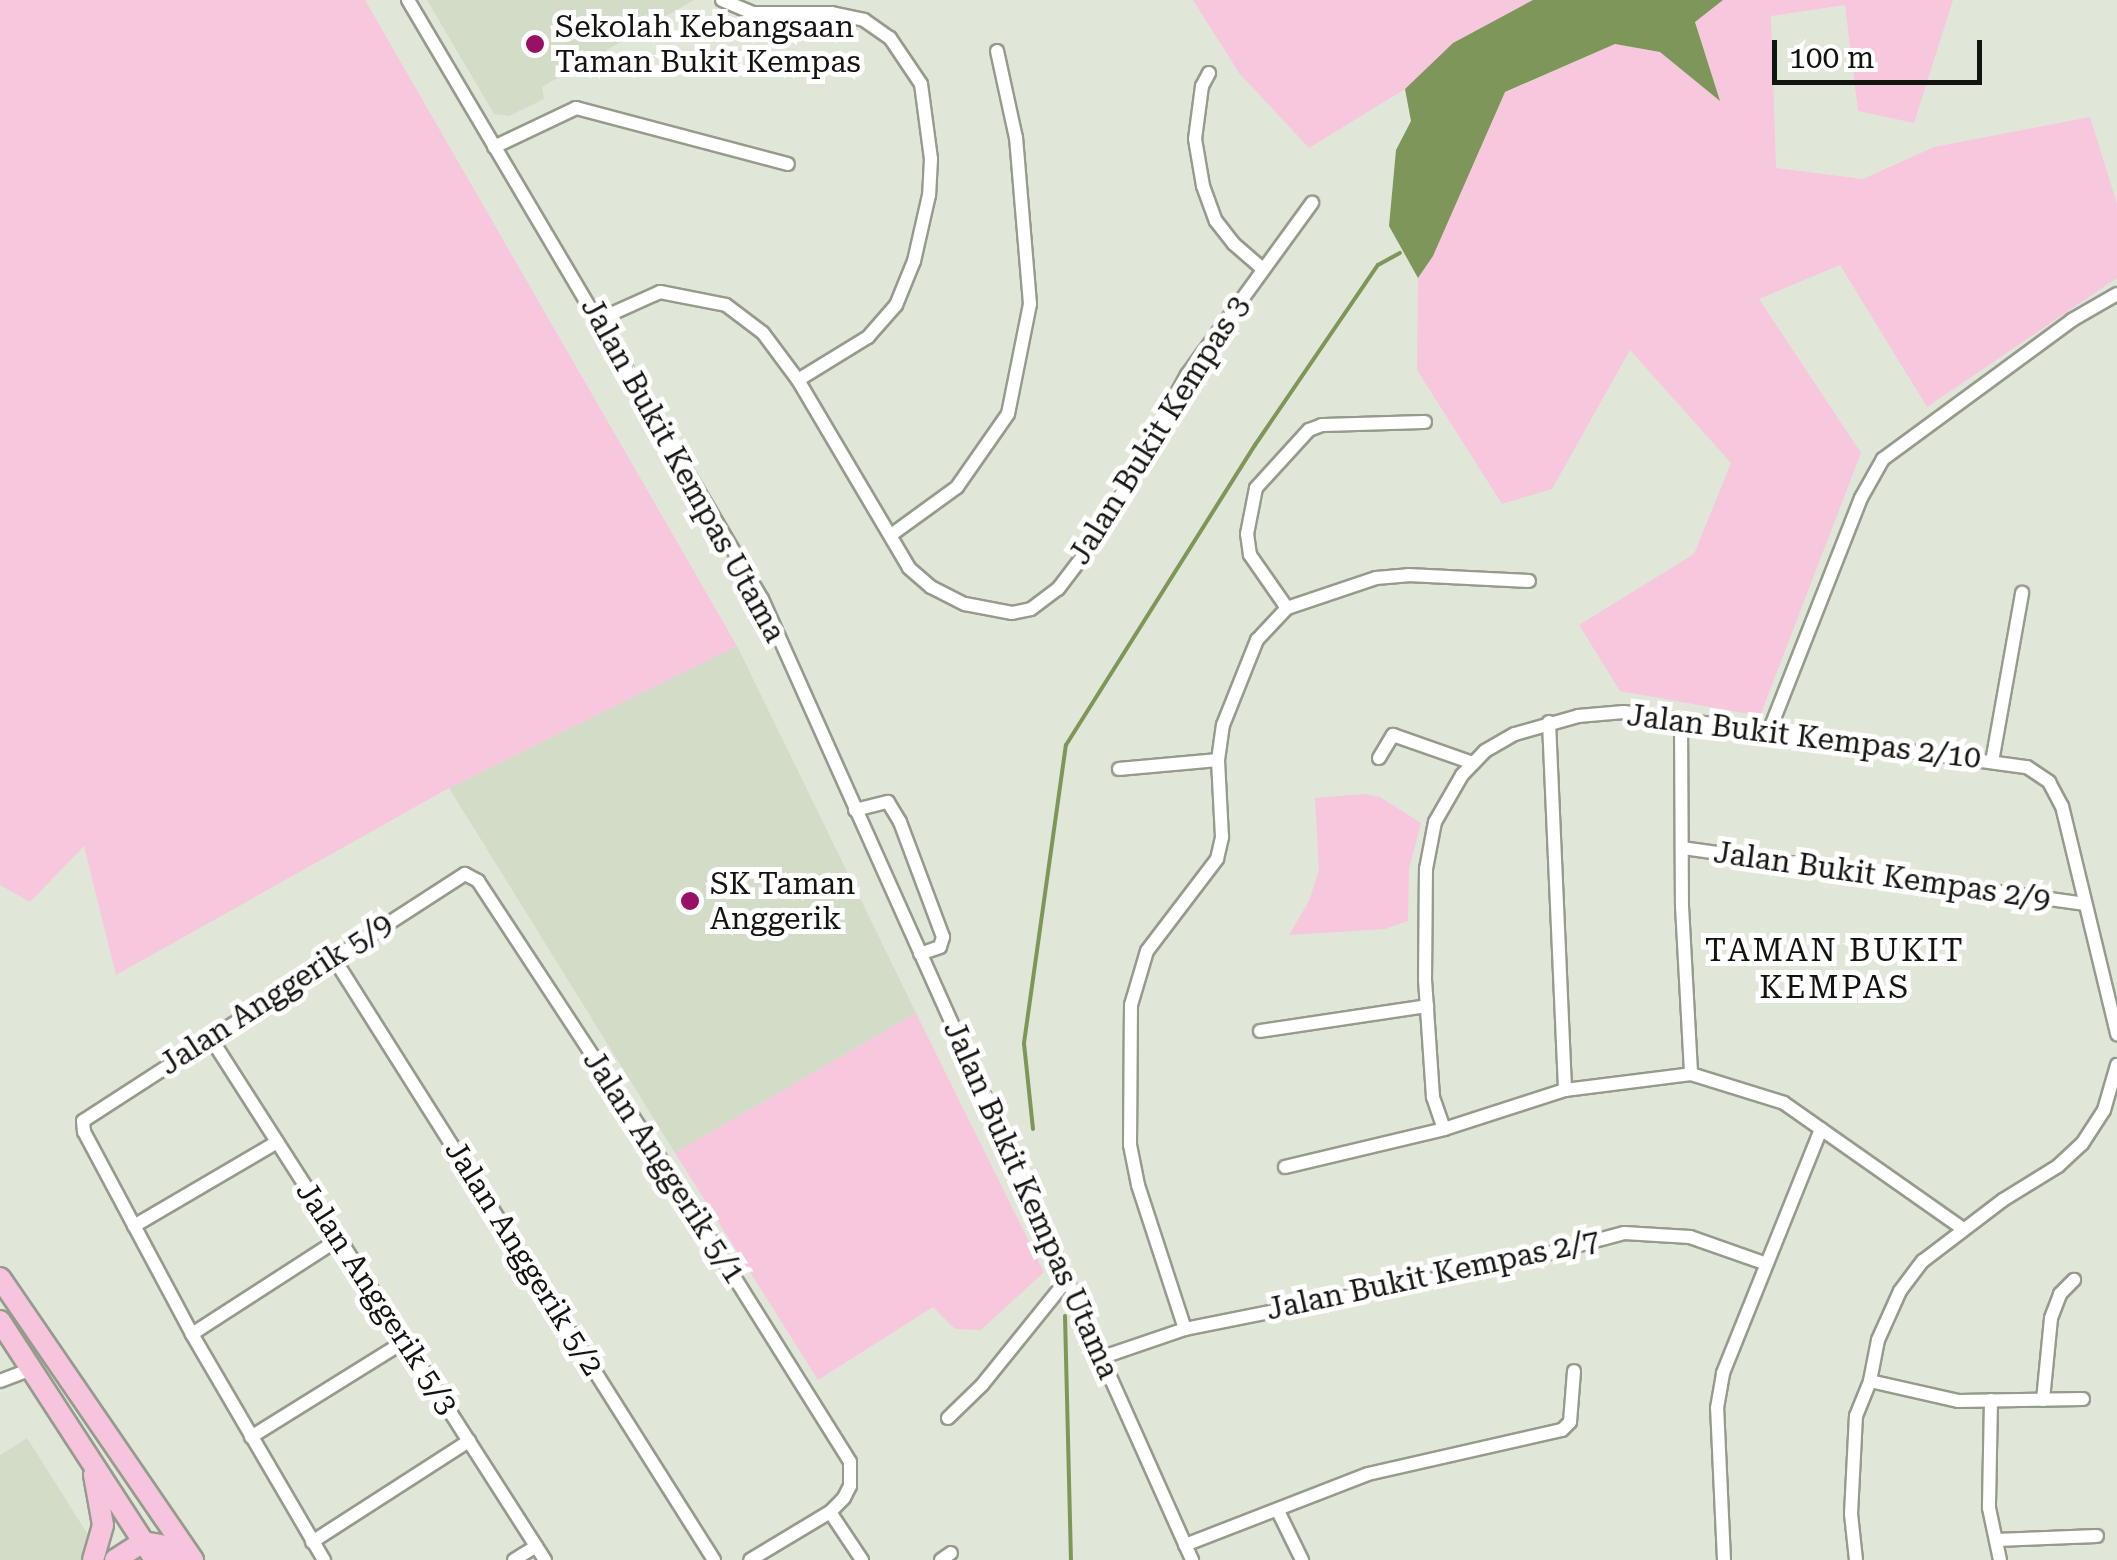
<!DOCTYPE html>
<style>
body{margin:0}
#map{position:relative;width:2117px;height:1560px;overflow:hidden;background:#e1e7d8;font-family:"Roboto Serif",serif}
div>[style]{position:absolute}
.built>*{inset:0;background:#d2dcc6}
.green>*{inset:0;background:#f7c7dd}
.water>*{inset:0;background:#7f965b}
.stream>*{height:4px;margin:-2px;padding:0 2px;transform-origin:2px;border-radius:2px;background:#7f965b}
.roads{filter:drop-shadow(2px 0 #959b8d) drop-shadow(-2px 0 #959b8d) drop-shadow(0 2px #959b8d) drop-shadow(0 -2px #959b8d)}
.street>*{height:12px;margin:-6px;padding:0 6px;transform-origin:6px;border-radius:6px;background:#fff}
.primary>*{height:20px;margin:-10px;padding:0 10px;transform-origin:10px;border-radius:10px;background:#f7c4dd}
.dots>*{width:28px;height:28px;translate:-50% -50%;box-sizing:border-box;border:5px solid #fff;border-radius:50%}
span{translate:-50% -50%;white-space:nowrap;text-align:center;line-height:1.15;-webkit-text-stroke:10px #fff;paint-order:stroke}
.poi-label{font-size:30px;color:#12140f}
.left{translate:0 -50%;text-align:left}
.street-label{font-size:30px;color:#12140f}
.neighbourhood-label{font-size:32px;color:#12140f;letter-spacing:2.5px}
.scale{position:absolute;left:1772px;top:40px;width:210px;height:45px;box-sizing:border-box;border:5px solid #12140f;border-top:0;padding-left:12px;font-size:30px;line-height:35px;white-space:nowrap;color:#12140f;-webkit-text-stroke:8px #fff;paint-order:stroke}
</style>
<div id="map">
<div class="built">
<div style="clip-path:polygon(427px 0,694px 0,542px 87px,544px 99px,509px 116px,494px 114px)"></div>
<div style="clip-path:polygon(737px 646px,916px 1013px,675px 1153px,449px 788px)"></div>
<div style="clip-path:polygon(27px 1438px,104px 1560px,0 1560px,0 1455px)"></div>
</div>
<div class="green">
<div style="clip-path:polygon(0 0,365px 0,737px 646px,449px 788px,116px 975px,84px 846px,30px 902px,0 885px)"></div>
<div style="clip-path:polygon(1193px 0,1533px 0,1453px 43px,1405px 89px,1309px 148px,1239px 73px)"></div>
<div style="clip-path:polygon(1723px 0,1953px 0,1914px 123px,1858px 111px,1845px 5px,1771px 16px,1776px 168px,1863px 179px,1934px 147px,2090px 117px,2117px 204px,2117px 278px,1927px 407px,1840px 265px,1759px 299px,1861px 453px,1760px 716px,1620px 691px,1579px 625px,1694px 554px,1731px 463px,1630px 350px,1552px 489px,1502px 504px,1417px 370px,1418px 278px,1433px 256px,1504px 93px,1615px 44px,1660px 52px,1719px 99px,1695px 21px)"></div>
<div style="clip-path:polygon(1363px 794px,1380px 797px,1421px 823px,1409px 869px,1408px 921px,1385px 929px,1289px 935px,1309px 901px,1319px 870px,1315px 798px)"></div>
<div style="clip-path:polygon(916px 1013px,1044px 1272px,981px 1330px,955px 1329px,933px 1307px,818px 1380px,675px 1153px)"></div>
</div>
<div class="water">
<div style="clip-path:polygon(1533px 0,1723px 0,1695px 22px,1720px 101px,1660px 52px,1615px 44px,1505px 92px,1433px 256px,1418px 278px,1389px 226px,1396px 150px,1411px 121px,1405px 89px,1453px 43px)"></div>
</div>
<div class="stream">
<div style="left:1033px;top:1129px;width:86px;rotate:-96deg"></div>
<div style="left:1024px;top:1043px;width:301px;rotate:-82deg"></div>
<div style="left:1066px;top:745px;width:355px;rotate:-57.8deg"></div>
<div style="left:1255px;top:445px;width:218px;rotate:-55.7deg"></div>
<div style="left:1378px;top:265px;width:25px;rotate:-29deg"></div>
<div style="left:1065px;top:1316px;width:244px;rotate:88.6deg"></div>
</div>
<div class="roads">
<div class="street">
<div style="left:408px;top:0;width:696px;rotate:59.42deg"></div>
<div style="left:762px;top:599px;width:1053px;rotate:65.89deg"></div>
<div style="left:722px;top:0;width:33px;rotate:23deg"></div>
<div style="left:752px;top:13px;width:80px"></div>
<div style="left:832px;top:13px;width:33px;rotate:12deg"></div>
<div style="left:864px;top:20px;width:32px;rotate:35deg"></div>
<div style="left:890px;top:38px;width:55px;rotate:56deg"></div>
<div style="left:921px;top:84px;width:76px;rotate:82.4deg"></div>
<div style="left:931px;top:159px;width:36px;rotate:93deg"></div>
<div style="left:929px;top:195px;width:68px;rotate:102.8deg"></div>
<div style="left:914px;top:261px;width:48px;rotate:112.2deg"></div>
<div style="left:896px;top:305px;width:43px;rotate:131.2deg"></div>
<div style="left:868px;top:337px;width:82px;rotate:148.4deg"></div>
<div style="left:1209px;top:73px;width:15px;rotate:118deg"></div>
<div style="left:1202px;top:86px;width:53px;rotate:97.5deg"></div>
<div style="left:1195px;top:139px;width:48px;rotate:80.3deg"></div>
<div style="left:1203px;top:186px;width:37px;rotate:70deg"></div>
<div style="left:1216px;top:221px;width:29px;rotate:52deg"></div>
<div style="left:1234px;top:244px;width:37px;rotate:41deg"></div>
<div style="left:494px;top:147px;width:91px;rotate:-25.4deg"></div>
<div style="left:576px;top:108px;width:219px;rotate:14.8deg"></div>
<div style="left:600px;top:319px;width:66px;rotate:-24.2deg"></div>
<div style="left:660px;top:292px;width:67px;rotate:11.1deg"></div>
<div style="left:726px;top:305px;width:46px;rotate:37.1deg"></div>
<div style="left:763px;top:333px;width:59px;rotate:53.3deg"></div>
<div style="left:798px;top:380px;width:218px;rotate:59.4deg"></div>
<div style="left:909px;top:568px;width:29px;rotate:41deg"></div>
<div style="left:931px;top:587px;width:38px;rotate:27deg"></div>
<div style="left:965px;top:604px;width:48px;rotate:10.8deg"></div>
<div style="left:1012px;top:613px;width:19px;rotate:-12deg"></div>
<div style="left:1031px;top:609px;width:34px;rotate:-37deg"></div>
<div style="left:1058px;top:589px;width:68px;rotate:-52.8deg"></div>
<div style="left:1099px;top:535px;width:183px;rotate:-61.2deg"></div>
<div style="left:1187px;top:375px;width:213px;rotate:-54deg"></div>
<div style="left:891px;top:535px;width:82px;rotate:-36deg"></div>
<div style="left:957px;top:487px;width:89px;rotate:-55.1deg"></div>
<div style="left:1008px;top:414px;width:112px;rotate:-78.7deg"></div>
<div style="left:1030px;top:304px;width:167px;rotate:-94.8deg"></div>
<div style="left:1016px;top:138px;width:89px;rotate:-102.3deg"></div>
<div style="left:1287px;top:608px;width:65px;rotate:-124.9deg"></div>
<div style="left:1250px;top:555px;width:21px;rotate:-98deg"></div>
<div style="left:1247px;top:534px;width:47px;rotate:-78.9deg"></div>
<div style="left:1256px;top:488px;width:79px;rotate:-47.6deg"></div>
<div style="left:1309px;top:430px;width:14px;rotate:-21deg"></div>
<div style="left:1322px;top:425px;width:103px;rotate:-1.7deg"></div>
<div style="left:1681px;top:720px;width:186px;rotate:89.7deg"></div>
<div style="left:1682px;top:906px;width:168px;rotate:86.9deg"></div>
<div style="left:1549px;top:722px;width:368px;rotate:87.5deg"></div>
<div style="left:1770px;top:729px;width:248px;rotate:-68.5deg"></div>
<div style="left:1861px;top:498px;width:45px;rotate:-60.6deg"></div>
<div style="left:1883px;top:459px;width:235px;rotate:-36.3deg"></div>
<div style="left:2072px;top:320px;width:52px;rotate:-30deg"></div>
<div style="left:1379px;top:758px;width:27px;rotate:-59deg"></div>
<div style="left:1393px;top:735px;width:85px;rotate:19.3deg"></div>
<div style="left:1992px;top:762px;width:172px;rotate:-79.9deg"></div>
<div style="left:1119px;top:769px;width:99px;rotate:-5.2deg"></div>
<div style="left:855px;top:810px;width:34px;rotate:-14deg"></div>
<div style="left:888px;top:802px;width:23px;rotate:59deg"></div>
<div style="left:900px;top:822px;width:123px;rotate:69.5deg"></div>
<div style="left:943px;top:937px;width:10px;rotate:107deg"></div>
<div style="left:940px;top:947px;width:21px;rotate:161deg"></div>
<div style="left:1682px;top:848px;width:405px;rotate:7.9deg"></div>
<div style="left:333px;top:957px;width:713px;rotate:57.71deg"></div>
<div style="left:1260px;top:1031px;width:169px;rotate:-8.5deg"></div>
<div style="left:210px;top:1037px;width:621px;rotate:57.36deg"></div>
<div style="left:1444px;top:1129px;width:34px;rotate:-109deg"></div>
<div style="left:1433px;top:1097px;width:117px;rotate:-93.9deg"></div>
<div style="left:1425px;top:980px;width:111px;rotate:-89.5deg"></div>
<div style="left:1426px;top:869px;width:48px;rotate:-79.2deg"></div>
<div style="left:1435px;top:822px;width:54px;rotate:-60.1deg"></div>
<div style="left:1462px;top:775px;width:33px;rotate:-46deg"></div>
<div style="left:1485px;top:751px;width:34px;rotate:-30deg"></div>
<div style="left:1515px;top:734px;width:66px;rotate:-15.9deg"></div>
<div style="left:1578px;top:716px;width:46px;rotate:-5deg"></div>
<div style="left:1624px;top:712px;width:407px;rotate:7.8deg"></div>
<div style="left:2027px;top:767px;width:27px;rotate:34deg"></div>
<div style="left:2049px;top:782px;width:27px;rotate:62deg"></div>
<div style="left:2062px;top:806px;width:235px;rotate:76.4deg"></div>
<div style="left:1285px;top:1167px;width:163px;rotate:-13.4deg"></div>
<div style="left:1444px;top:1129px;width:127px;rotate:-17.9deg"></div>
<div style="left:1565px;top:1090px;width:127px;rotate:-7.2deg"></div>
<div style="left:1691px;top:1074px;width:97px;rotate:17.3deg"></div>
<div style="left:1784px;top:1103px;width:219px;rotate:35.1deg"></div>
<div style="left:134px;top:1226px;width:166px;rotate:-30.4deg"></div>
<div style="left:1185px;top:1329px;width:151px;rotate:-108.1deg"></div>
<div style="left:1138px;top:1185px;width:41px;rotate:-101.3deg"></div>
<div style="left:1130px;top:1145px;width:140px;rotate:-89.6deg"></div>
<div style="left:1131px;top:1005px;width:56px;rotate:-73.5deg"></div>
<div style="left:1147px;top:951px;width:116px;rotate:-52.7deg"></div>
<div style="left:1217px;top:859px;width:23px;rotate:-77deg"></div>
<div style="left:1222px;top:837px;width:77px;rotate:-93deg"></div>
<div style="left:1218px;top:760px;width:35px;rotate:-82deg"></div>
<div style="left:1223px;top:725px;width:92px;rotate:-68.2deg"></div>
<div style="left:1257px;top:640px;width:44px;rotate:-46.8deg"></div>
<div style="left:1287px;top:608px;width:94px;rotate:-18.6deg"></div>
<div style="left:1376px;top:578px;width:32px;rotate:-5deg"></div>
<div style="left:1408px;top:575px;width:121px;rotate:2.8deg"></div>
<div style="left:192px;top:1334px;width:175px;rotate:-32.9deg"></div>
<div style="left:1103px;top:1357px;width:87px;rotate:-18.9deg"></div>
<div style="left:1185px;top:1329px;width:322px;rotate:-11.3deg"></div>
<div style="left:1501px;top:1266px;width:127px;rotate:-15deg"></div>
<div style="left:1624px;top:1233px;width:66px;rotate:3.5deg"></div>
<div style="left:1690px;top:1237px;width:78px;rotate:19.4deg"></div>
<div style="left:0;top:1381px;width:33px;rotate:-21deg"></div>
<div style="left:1870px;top:1381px;width:90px;rotate:12.8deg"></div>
<div style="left:1958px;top:1401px;width:125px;rotate:-0.9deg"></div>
<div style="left:1991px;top:1400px;width:108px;rotate:91.1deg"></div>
<div style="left:1989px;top:1508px;width:53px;rotate:78.1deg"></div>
<div style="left:2043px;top:1400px;width:82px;rotate:-84.4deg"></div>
<div style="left:2051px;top:1318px;width:26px;rotate:-69deg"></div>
<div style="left:2060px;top:1294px;width:20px;rotate:-45deg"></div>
<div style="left:948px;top:1418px;width:47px;rotate:-44.1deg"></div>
<div style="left:982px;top:1385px;width:134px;rotate:-51.1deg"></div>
<div style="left:251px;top:1437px;width:181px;rotate:-31.9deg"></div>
<div style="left:1278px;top:1511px;width:55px;rotate:63.9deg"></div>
<div style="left:830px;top:1512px;width:58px;rotate:56.3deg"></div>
<div style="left:1996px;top:1540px;width:101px;rotate:-2.3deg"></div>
<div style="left:312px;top:1542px;width:187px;rotate:-32.8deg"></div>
<div style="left:1185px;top:1545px;width:196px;rotate:-21.2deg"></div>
<div style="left:1368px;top:1474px;width:199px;rotate:-12.8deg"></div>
<div style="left:1562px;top:1430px;width:11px;rotate:-45deg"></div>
<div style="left:1570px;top:1422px;width:51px;rotate:-85.5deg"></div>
<div style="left:324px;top:1560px;width:262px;rotate:-120.3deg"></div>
<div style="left:192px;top:1334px;width:229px;rotate:-118.1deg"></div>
<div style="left:84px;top:1132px;width:11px;rotate:-95deg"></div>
<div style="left:83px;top:1121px;width:455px;rotate:-32.9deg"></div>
<div style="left:465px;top:874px;width:15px;rotate:28deg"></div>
<div style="left:478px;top:881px;width:308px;rotate:56.7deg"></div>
<div style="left:647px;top:1138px;width:382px;rotate:57.9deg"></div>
<div style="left:850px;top:1462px;width:24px;rotate:90deg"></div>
<div style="left:850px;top:1486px;width:13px;rotate:117deg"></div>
<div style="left:844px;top:1498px;width:20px;rotate:135deg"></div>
<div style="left:830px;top:1512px;width:93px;rotate:149deg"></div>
<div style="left:514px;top:1560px;width:26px;rotate:-32deg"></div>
<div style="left:941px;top:1560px;width:12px;rotate:-35deg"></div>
<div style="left:1724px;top:1560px;width:152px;rotate:-92.6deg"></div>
<div style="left:1717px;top:1408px;width:36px;rotate:-80deg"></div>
<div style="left:1723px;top:1373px;width:263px;rotate:-68.1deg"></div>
<div style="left:1856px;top:1560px;width:46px;rotate:-96.2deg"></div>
<div style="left:1851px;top:1514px;width:98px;rotate:-87.1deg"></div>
<div style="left:1856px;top:1416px;width:38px;rotate:-68deg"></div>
<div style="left:1870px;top:1381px;width:42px;rotate:-79deg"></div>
<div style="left:1878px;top:1340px;width:54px;rotate:-65.8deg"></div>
<div style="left:1900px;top:1291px;width:38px;rotate:-53deg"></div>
<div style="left:1923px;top:1261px;width:101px;rotate:-37.3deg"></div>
<div style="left:2003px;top:1200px;width:65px;rotate:-31.7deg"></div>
<div style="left:2058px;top:1166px;width:33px;rotate:-43deg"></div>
<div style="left:2082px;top:1144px;width:40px;rotate:-57.1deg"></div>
<div style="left:2104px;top:1110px;width:47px;rotate:-73.9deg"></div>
</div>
<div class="primary">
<div style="left:0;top:1278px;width:342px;rotate:55.6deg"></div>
<div style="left:0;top:1321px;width:285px;rotate:57deg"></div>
<div style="left:93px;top:1560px;width:36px;rotate:-74deg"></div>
<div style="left:103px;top:1525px;width:51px;rotate:-100.2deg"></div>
<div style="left:115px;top:1560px;width:33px;rotate:-33deg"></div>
<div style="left:143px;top:1542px;width:17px;rotate:10deg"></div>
<div style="left:160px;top:1545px;width:28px;rotate:32deg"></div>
</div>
</div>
<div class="dots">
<div style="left:535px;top:44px;background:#981165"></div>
<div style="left:690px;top:901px;background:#981165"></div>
</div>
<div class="poi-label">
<span class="left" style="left:555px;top:44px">Sekolah Kebangsaan<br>Taman Bukit Kempas</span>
<span class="left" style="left:710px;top:901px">SK Taman<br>Anggerik</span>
</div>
<div class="street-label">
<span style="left:1159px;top:430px;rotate:-58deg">Jalan Bukit Kempas 3</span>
<span style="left:683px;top:470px;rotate:61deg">Jalan Bukit Kempas Utama</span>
<span style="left:1804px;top:737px;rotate:7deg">Jalan Bukit Kempas 2/10</span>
<span style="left:1882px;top:876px;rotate:8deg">Jalan Bukit Kempas 2/9</span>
<span style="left:276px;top:994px;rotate:-33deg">Jalan Anggerik 5/9</span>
<span style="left:664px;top:1167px;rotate:57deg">Jalan Anggerik 5/1</span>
<span style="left:1031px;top:1200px;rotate:66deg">Jalan Bukit Kempas Utama</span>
<span style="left:524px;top:1258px;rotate:58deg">Jalan Anggerik 5/2</span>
<span style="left:1433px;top:1275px;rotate:-12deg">Jalan Bukit Kempas 2/7</span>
<span style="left:377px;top:1298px;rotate:57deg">Jalan Anggerik 5/3</span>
</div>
<div class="neighbourhood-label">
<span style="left:1835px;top:969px">TAMAN BUKIT<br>KEMPAS</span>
</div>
<div class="scale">100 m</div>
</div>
